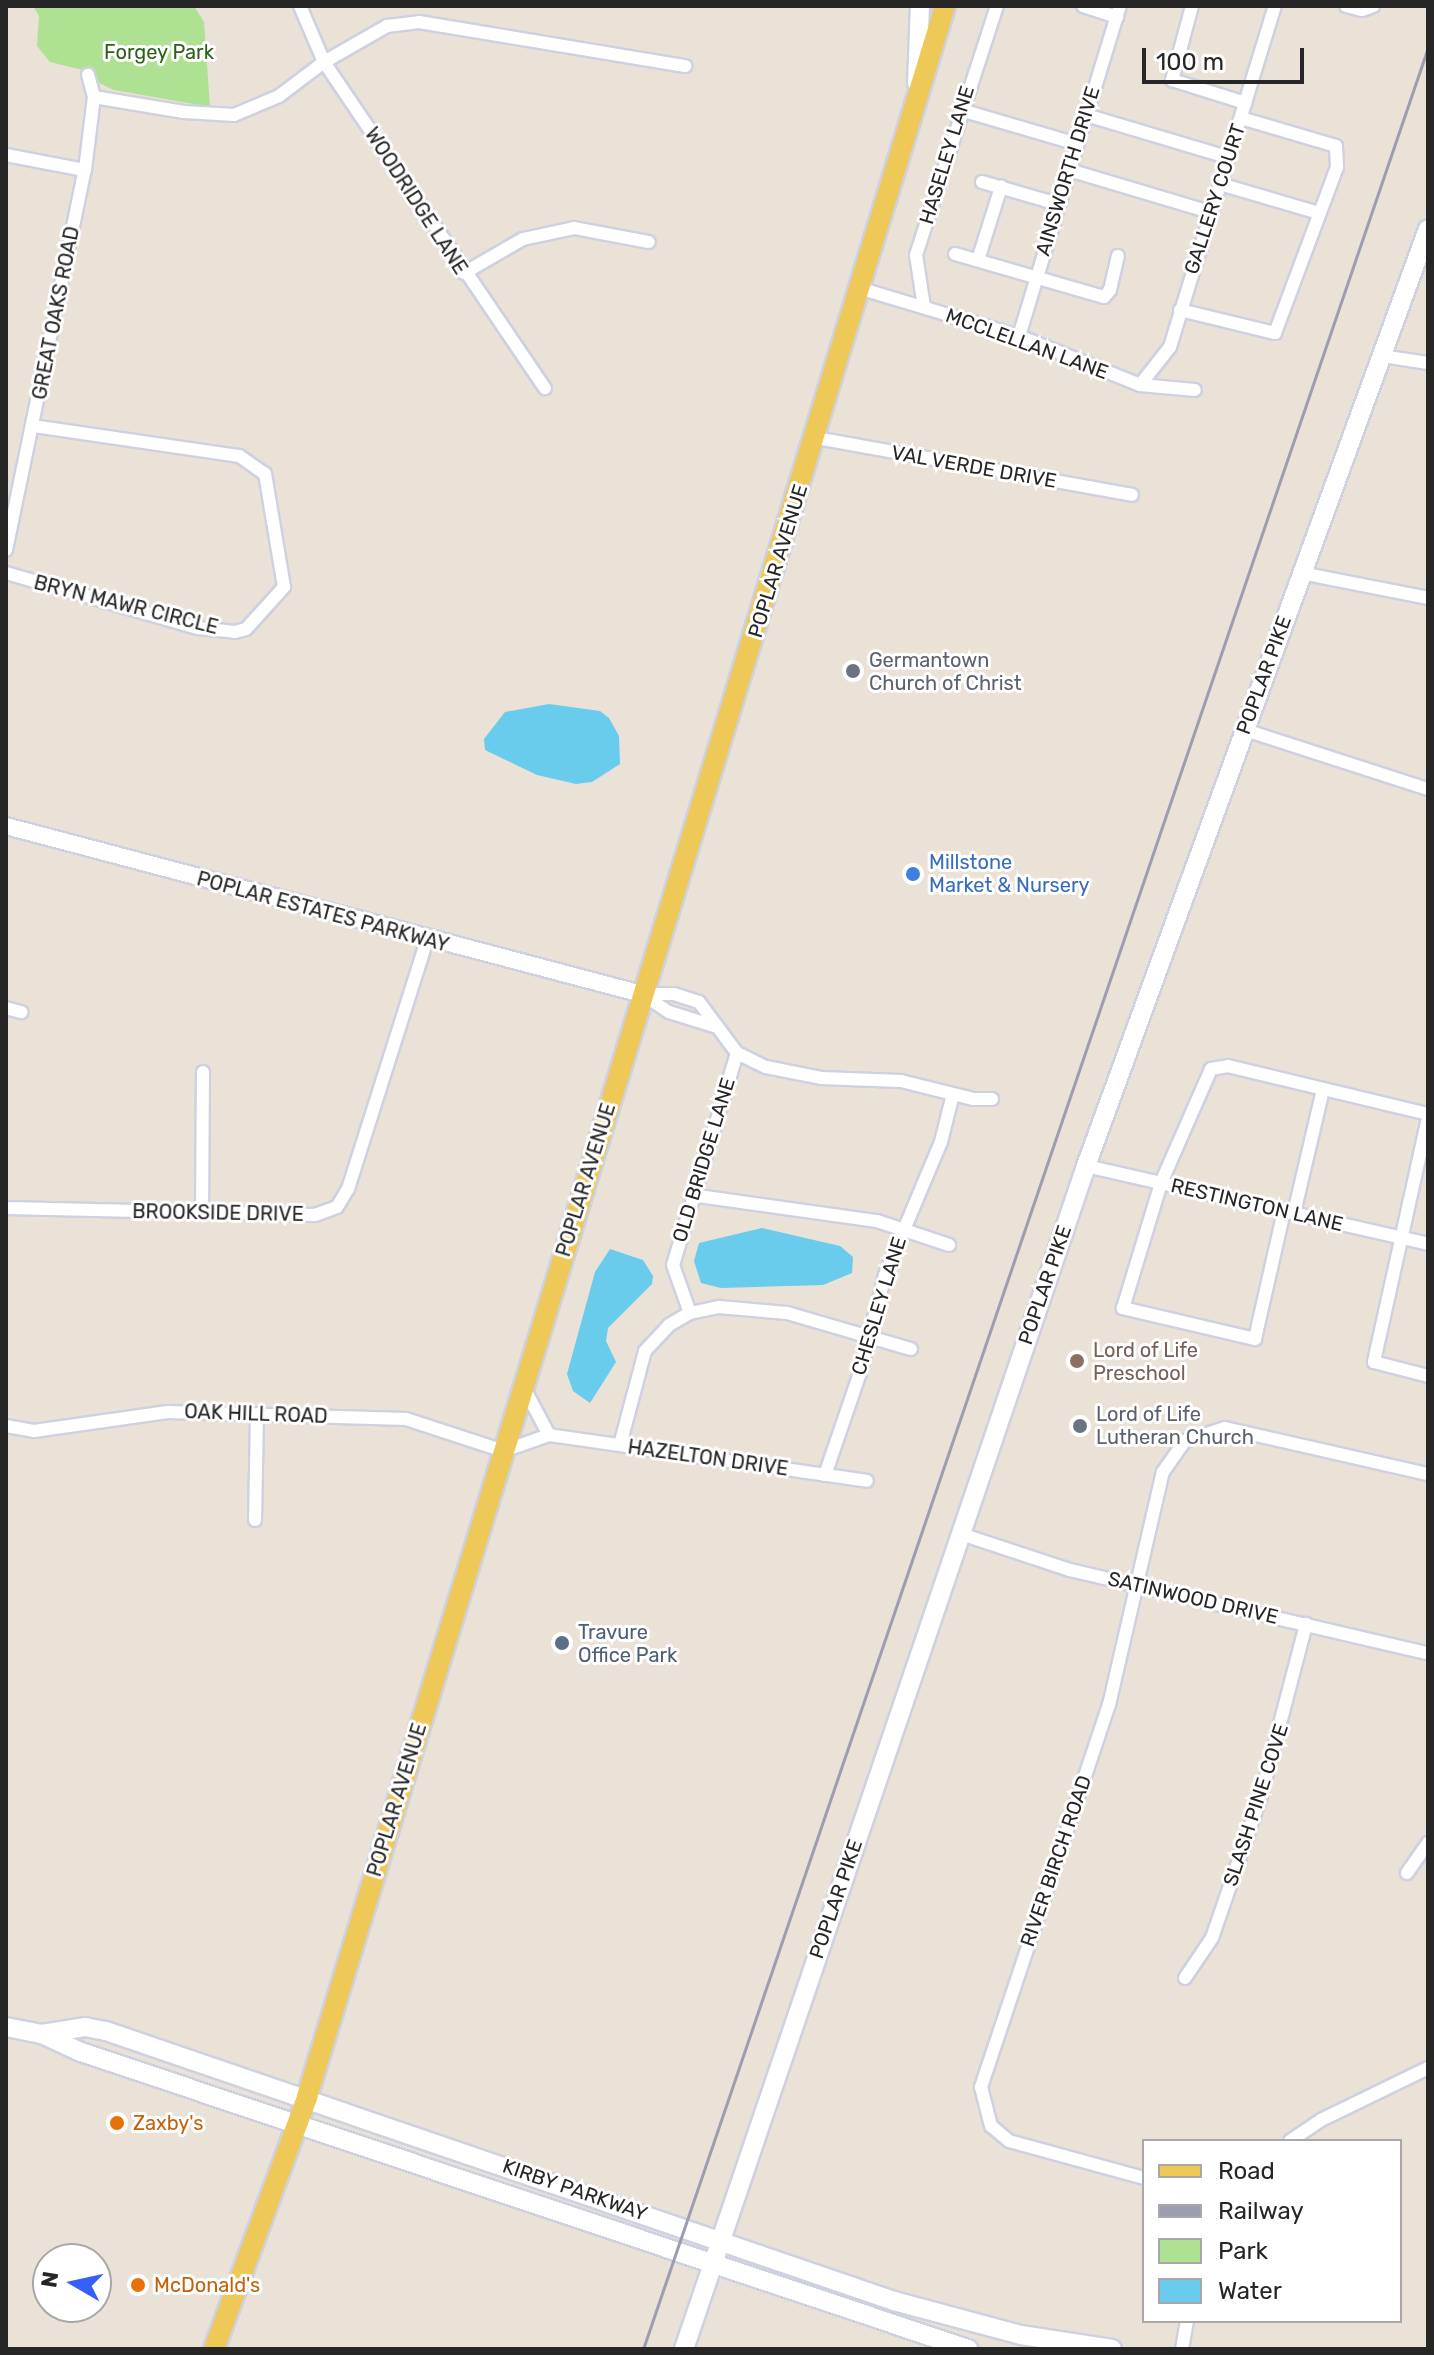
<!DOCTYPE html>
<style>
body{margin:0}
#map{position:relative;width:1434px;height:2355px;overflow:hidden;background:#eae1d7;font-family:Rubik,sans-serif}
div>[style]{position:absolute}
.green>*{inset:0;background:#afe193}
.water>*{inset:0;background:#69cced}
.roads{filter:drop-shadow(2px 0 #cdd1e0) drop-shadow(-2px 0 #cdd1e0) drop-shadow(0 2px #cdd1e0) drop-shadow(0 -2px #cdd1e0)}
.minor>*{height:12px;margin:-6px;padding:0 6px;transform-origin:6px;border-radius:6px;background:#fff}
.tertiary>*{height:16px;margin:-8px;padding:0 8px;transform-origin:8px;border-radius:8px;background:#fff}
.secondary>*{height:18px;margin:-9px;padding:0 9px;transform-origin:9px;border-radius:9px;background:#fff}
.primary>*{height:20px;margin:-10px;padding:0 10px;transform-origin:10px;border-radius:10px;background:#efc957}
.rail>*{height:3px;margin:-1.5px;padding:0 1.5px;transform-origin:1.5px;border-radius:1.5px;background:#9b9eb1}
.dots>*{width:22px;height:22px;translate:-50% -50%;box-sizing:border-box;border:4px solid #fff;border-radius:50%}
span{translate:-50% -50%;white-space:nowrap;text-align:center;line-height:1.15;-webkit-text-stroke:6px #fff;paint-order:stroke}
.park-label{font-size:20px;color:#296119}
.street-label{font-size:20px;color:#262626}
.worship-label{font-size:20px;color:#5b616d}
.left{translate:0 -50%;text-align:left}
.shop-label{font-size:20px;color:#366cbe}
.education-label{font-size:20px;color:#785e54}
.service-label{font-size:20px;color:#4e5e75}
.food-label{font-size:20px;color:#c56008}
.frame{position:absolute;inset:0;border:8px solid #262626;pointer-events:none}
.legend{position:absolute;left:1142px;top:2139px;width:260px;height:184px;box-sizing:border-box;background:#fff;border:2px solid #a8a8a8;margin:0;padding:10px 14px;list-style:none;font-size:24px;color:#262626}
.legend li{display:flex;align-items:center;gap:16px;height:40px}
.legend b{width:40px;border:2px solid #a8a8a8}
.north{position:absolute;left:32px;top:2243px;width:80px;height:80px;box-sizing:border-box;background:#fff;border:2px solid #a8a8a8;border-radius:50%;rotate:279deg;font-size:22px;font-weight:700;line-height:32px;text-align:center;color:#262626}
.north::after{content:'';display:block;margin:auto;width:28px;height:36px;background:#365ef8;clip-path:polygon(50% 0,100% 100%,50% 72%,0 100%)}
.scale{position:absolute;left:1142px;top:48px;width:162px;height:36px;box-sizing:border-box;border:4px solid #262626;border-top:0;padding-left:10px;font-size:24px;line-height:28px;white-space:nowrap;color:#262626;-webkit-text-stroke:6px #fff;paint-order:stroke}
</style>
<div id="map">
<div class="green">
<div style="clip-path:polygon(33px 6px,194px 6px,204px 22px,210px 107px,114px 90px,99px 83px,95px 73px,50px 62px,37px 46px,39px 16px)"></div>
</div>
<div class="water">
<div style="clip-path:polygon(549px 704px,600px 711px,609px 718px,619px 736px,620px 764px,592px 782px,576px 784px,537px 775px,485px 750px,484px 739px,505px 712px)"></div>
<div style="clip-path:polygon(762px 1228px,840px 1246px,853px 1257px,852px 1273px,823px 1285px,721px 1288px,701px 1283px,694px 1261px,699px 1243px)"></div>
<div style="clip-path:polygon(610px 1249px,643px 1260px,653px 1276px,652px 1284px,608px 1328px,606px 1341px,616px 1362px,590px 1403px,573px 1391px,567px 1374px,595px 1272px)"></div>
</div>
<div class="roads">
<div class="minor">
<div style="left:300px;top:6px;width:61px;rotate:66.8deg"></div>
<div style="left:324px;top:62px;width:394px;rotate:55.9deg"></div>
<div style="left:1083px;top:6px;width:36px;rotate:18deg"></div>
<div style="left:1192px;top:6px;width:77px;rotate:105.1deg"></div>
<div style="left:1172px;top:80px;width:77px;rotate:17.3deg"></div>
<div style="left:1346px;top:6px;width:16px;rotate:14deg"></div>
<div style="left:1362px;top:10px;width:12px;rotate:-20deg"></div>
<div style="left:94px;top:97px;width:91px;rotate:9.5deg"></div>
<div style="left:184px;top:112px;width:50px;rotate:3.4deg"></div>
<div style="left:234px;top:115px;width:49px;rotate:-22.9deg"></div>
<div style="left:279px;top:96px;width:56px;rotate:-37.1deg"></div>
<div style="left:324px;top:62px;width:73px;rotate:-29.7deg"></div>
<div style="left:387px;top:26px;width:32px;rotate:-7deg"></div>
<div style="left:419px;top:22px;width:270px;rotate:9.4deg"></div>
<div style="left:961px;top:110px;width:121px;rotate:16.3deg"></div>
<div style="left:1086px;top:115px;width:147px;rotate:16.6deg"></div>
<div style="left:6px;top:155px;width:80px;rotate:10.8deg"></div>
<div style="left:1069px;top:170px;width:147px;rotate:16.6deg"></div>
<div style="left:982px;top:182px;width:79px;rotate:16.1deg"></div>
<div style="left:1220px;top:184px;width:103px;rotate:16.3deg"></div>
<div style="left:955px;top:254px;width:155px;rotate:16.1deg"></div>
<div style="left:1104px;top:297px;width:9px;rotate:-49deg"></div>
<div style="left:1110px;top:290px;width:35px;rotate:-77deg"></div>
<div style="left:978px;top:260px;width:77px;rotate:-72.5deg"></div>
<div style="left:464px;top:273px;width:68px;rotate:-30deg"></div>
<div style="left:523px;top:239px;width:52px;rotate:-12.2deg"></div>
<div style="left:574px;top:228px;width:76px;rotate:10.6deg"></div>
<div style="left:862px;top:289px;width:164px;rotate:16.7deg"></div>
<div style="left:1019px;top:336px;width:131px;rotate:22deg"></div>
<div style="left:1140px;top:385px;width:55px;rotate:5.2deg"></div>
<div style="left:924px;top:307px;width:53px;rotate:-98.7deg"></div>
<div style="left:916px;top:255px;width:262px;rotate:-72deg"></div>
<div style="left:1180px;top:310px;width:98px;rotate:13.6deg"></div>
<div style="left:1275px;top:333px;width:177px;rotate:-69.5deg"></div>
<div style="left:1337px;top:167px;width:21px;rotate:-93deg"></div>
<div style="left:1336px;top:146px;width:99px;rotate:-163.6deg"></div>
<div style="left:1019px;top:336px;width:345px;rotate:-73deg"></div>
<div style="left:1382px;top:356px;width:47px;rotate:8.7deg"></div>
<div style="left:1140px;top:385px;width:48px;rotate:-51.7deg"></div>
<div style="left:1170px;top:347px;width:357px;rotate:-72.9deg"></div>
<div style="left:816px;top:438px;width:321px;rotate:10.2deg"></div>
<div style="left:6px;top:550px;width:388px;rotate:-78.3deg"></div>
<div style="left:85px;top:170px;width:74px;rotate:-83deg"></div>
<div style="left:94px;top:97px;width:23px;rotate:-105deg"></div>
<div style="left:6px;top:573px;width:200px;rotate:16deg"></div>
<div style="left:198px;top:628px;width:37px;rotate:6deg"></div>
<div style="left:235px;top:632px;width:11px;rotate:-15deg"></div>
<div style="left:246px;top:629px;width:57px;rotate:-47.9deg"></div>
<div style="left:284px;top:587px;width:115px;rotate:-99.5deg"></div>
<div style="left:265px;top:474px;width:32px;rotate:-145deg"></div>
<div style="left:239px;top:456px;width:208px;rotate:-171.7deg"></div>
<div style="left:1301px;top:573px;width:129px;rotate:11.1deg"></div>
<div style="left:1245px;top:730px;width:192px;rotate:17.9deg"></div>
<div style="left:642px;top:994px;width:32px"></div>
<div style="left:674px;top:994px;width:26px;rotate:18deg"></div>
<div style="left:699px;top:1002px;width:64px;rotate:53.3deg"></div>
<div style="left:737px;top:1053px;width:32px;rotate:26deg"></div>
<div style="left:766px;top:1067px;width:56px;rotate:11.3deg"></div>
<div style="left:821px;top:1078px;width:80px;rotate:2.1deg"></div>
<div style="left:901px;top:1081px;width:74px;rotate:14deg"></div>
<div style="left:973px;top:1099px;width:19px"></div>
<div style="left:642px;top:994px;width:32px;rotate:34deg"></div>
<div style="left:669px;top:1012px;width:47px;rotate:17.3deg"></div>
<div style="left:6px;top:1008px;width:16px;rotate:15deg"></div>
<div style="left:1428px;top:1118px;width:250px;rotate:102.5deg"></div>
<div style="left:1374px;top:1362px;width:56px;rotate:14.5deg"></div>
<div style="left:1086px;top:1166px;width:351px;rotate:12.8deg"></div>
<div style="left:691px;top:1195px;width:188px;rotate:8deg"></div>
<div style="left:877px;top:1221px;width:76px;rotate:18.4deg"></div>
<div style="left:6px;top:1208px;width:309px;rotate:1.3deg"></div>
<div style="left:315px;top:1215px;width:23px;rotate:-20deg"></div>
<div style="left:337px;top:1207px;width:21px;rotate:-59deg"></div>
<div style="left:348px;top:1189px;width:261px;rotate:-72.4deg"></div>
<div style="left:1284px;top:1211px;width:131px;rotate:102.8deg"></div>
<div style="left:1255px;top:1339px;width:136px;rotate:-166.8deg"></div>
<div style="left:1123px;top:1308px;width:131px;rotate:-73.1deg"></div>
<div style="left:1161px;top:1183px;width:124px;rotate:-66.3deg"></div>
<div style="left:1211px;top:1069px;width:17px;rotate:-10deg"></div>
<div style="left:1228px;top:1066px;width:206px;rotate:13.5deg"></div>
<div style="left:202px;top:1212px;width:140px;rotate:-89.6deg"></div>
<div style="left:1294px;top:1213px;width:127px;rotate:-76.8deg"></div>
<div style="left:690px;top:1313px;width:51px;rotate:-109.5deg"></div>
<div style="left:673px;top:1265px;width:221px;rotate:-73.2deg"></div>
<div style="left:524px;top:1388px;width:53px;rotate:62deg"></div>
<div style="left:6px;top:1426px;width:28px;rotate:10deg"></div>
<div style="left:34px;top:1431px;width:135px;rotate:-8.1deg"></div>
<div style="left:168px;top:1412px;width:238px;rotate:1.7deg"></div>
<div style="left:406px;top:1419px;width:103px;rotate:18.1deg"></div>
<div style="left:504px;top:1451px;width:48px;rotate:-19.6deg"></div>
<div style="left:549px;top:1435px;width:321px;rotate:8.2deg"></div>
<div style="left:620px;top:1445px;width:97px;rotate:-75.1deg"></div>
<div style="left:645px;top:1351px;width:35px;rotate:-47deg"></div>
<div style="left:669px;top:1325px;width:24px;rotate:-30deg"></div>
<div style="left:690px;top:1313px;width:30px;rotate:-12deg"></div>
<div style="left:719px;top:1307px;width:68px;rotate:5deg"></div>
<div style="left:787px;top:1313px;width:129px;rotate:16.2deg"></div>
<div style="left:825px;top:1475px;width:108px;rotate:-71.1deg"></div>
<div style="left:860px;top:1373px;width:101px;rotate:-75.7deg"></div>
<div style="left:885px;top:1275px;width:144px;rotate:-67.2deg"></div>
<div style="left:941px;top:1142px;width:49px;rotate:-76deg"></div>
<div style="left:255px;top:1520px;width:106px;rotate:-88.9deg"></div>
<div style="left:961px;top:1534px;width:115px;rotate:18.3deg"></div>
<div style="left:1070px;top:1570px;width:367px;rotate:13.1deg"></div>
<div style="left:1407px;top:1873px;width:37px;rotate:-55deg"></div>
<div style="left:1185px;top:1978px;width:48px;rotate:-56deg"></div>
<div style="left:1212px;top:1938px;width:150px;rotate:-71deg"></div>
<div style="left:1261px;top:1796px;width:178px;rotate:-75.3deg"></div>
<div style="left:1290px;top:2141px;width:37px;rotate:-34deg"></div>
<div style="left:1321px;top:2120px;width:119px;rotate:-25.9deg"></div>
<div style="left:1144px;top:2178px;width:140px;rotate:-164.7deg"></div>
<div style="left:1009px;top:2141px;width:23px;rotate:-140deg"></div>
<div style="left:991px;top:2126px;width:40px;rotate:-104.4deg"></div>
<div style="left:981px;top:2087px;width:403px;rotate:-71.5deg"></div>
<div style="left:1109px;top:1705px;width:239px;rotate:-77deg"></div>
<div style="left:1163px;top:1472px;width:38px;rotate:-55deg"></div>
<div style="left:1185px;top:1441px;width:42px;rotate:-18deg"></div>
<div style="left:1225px;top:1428px;width:208px;rotate:12.8deg"></div>
<div style="left:1182px;top:2349px;width:28px;rotate:-80deg"></div>
</div>
<div class="tertiary">
<div style="left:6px;top:826px;width:658px;rotate:14.8deg"></div>
</div>
<div class="secondary">
<div style="left:917px;top:83px;width:77px;rotate:-87.8deg"></div>
<div style="left:6px;top:2027px;width:37px;rotate:11deg"></div>
<div style="left:42px;top:2034px;width:40px;rotate:25deg"></div>
<div style="left:78px;top:2051px;width:939px;rotate:18.51deg"></div>
<div style="left:42px;top:2034px;width:44px;rotate:-9.2deg"></div>
<div style="left:85px;top:2027px;width:21px;rotate:11deg"></div>
<div style="left:106px;top:2031px;width:833px;rotate:18.91deg"></div>
<div style="left:894px;top:2301px;width:131px;rotate:15deg"></div>
<div style="left:1021px;top:2335px;width:92px;rotate:8.7deg"></div>
<div style="left:684px;top:2349px;width:1249px;rotate:-71.23deg"></div>
<div style="left:1086px;top:1166px;width:997px;rotate:-69.95deg"></div>
</div>
<div class="primary">
<div style="left:214px;top:2349px;width:269px;rotate:-69.7deg"></div>
<div style="left:307px;top:2097px;width:2186px;rotate:-73.03deg"></div>
</div>
</div>
<div class="rail">
<div style="left:643px;top:2349px;width:2432px;rotate:-71.17deg"></div>
</div>
<div class="dots">
<div style="left:853px;top:671px;background:#6b7280"></div>
<div style="left:913px;top:874px;background:#3f7fe0"></div>
<div style="left:1077px;top:1361px;background:#8d6e63"></div>
<div style="left:1080px;top:1426px;background:#6b7280"></div>
<div style="left:562px;top:1643px;background:#5c6f8a"></div>
<div style="left:117px;top:2123px;background:#e8710a"></div>
<div style="left:138px;top:2285px;background:#e8710a"></div>
</div>
<div class="park-label">
<span style="left:159px;top:52px">Forgey Park</span>
</div>
<div class="street-label">
<span style="left:947px;top:155px;rotate:-73deg">HASELEY LANE</span>
<span style="left:1068px;top:171px;rotate:-73deg">AINSWORTH DRIVE</span>
<span style="left:1215px;top:199px;rotate:-72deg">GALLERY COURT</span>
<span style="left:416px;top:201px;rotate:57deg">WOODRIDGE LANE</span>
<span style="left:56px;top:313px;rotate:-79deg">GREAT OAKS ROAD</span>
<span style="left:1027px;top:344px;rotate:20deg">MCCLELLAN LANE</span>
<span style="left:974px;top:467px;rotate:10deg">VAL VERDE DRIVE</span>
<span style="left:778px;top:561px;rotate:-73deg">POPLAR AVENUE</span>
<span style="left:126px;top:605px;rotate:14deg">BRYN MAWR CIRCLE</span>
<span style="left:1264px;top:675px;rotate:-70deg">POPLAR PIKE</span>
<span style="left:323px;top:912px;rotate:15deg">POPLAR ESTATES PARKWAY</span>
<span style="left:704px;top:1160px;rotate:-73deg">OLD BRIDGE LANE</span>
<span style="left:586px;top:1180px;rotate:-73deg">POPLAR AVENUE</span>
<span style="left:1257px;top:1205px;rotate:13deg">RESTINGTON LANE</span>
<span style="left:218px;top:1213px;rotate:1deg">BROOKSIDE DRIVE</span>
<span style="left:1045px;top:1285px;rotate:-71deg">POPLAR PIKE</span>
<span style="left:879px;top:1306px;rotate:-73deg">CHESLEY LANE</span>
<span style="left:256px;top:1414px;rotate:2deg">OAK HILL ROAD</span>
<span style="left:708px;top:1458px;rotate:8deg">HAZELTON DRIVE</span>
<span style="left:1193px;top:1598px;rotate:13deg">SATINWOOD DRIVE</span>
<span style="left:397px;top:1800px;rotate:-73deg">POPLAR AVENUE</span>
<span style="left:1256px;top:1805px;rotate:-72deg">SLASH PINE COVE</span>
<span style="left:1056px;top:1861px;rotate:-71deg">RIVER BIRCH ROAD</span>
<span style="left:836px;top:1899px;rotate:-71deg">POPLAR PIKE</span>
<span style="left:575px;top:2190px;rotate:19deg">KIRBY PARKWAY</span>
</div>
<div class="worship-label">
<span class="left" style="left:869px;top:672px">Germantown<br>Church of Christ</span>
<span class="left" style="left:1096px;top:1426px">Lord of Life<br>Lutheran Church</span>
</div>
<div class="shop-label">
<span class="left" style="left:929px;top:874px">Millstone<br>Market &amp; Nursery</span>
</div>
<div class="education-label">
<span class="left" style="left:1093px;top:1362px">Lord of Life<br>Preschool</span>
</div>
<div class="service-label">
<span class="left" style="left:578px;top:1644px">Travure<br>Office Park</span>
</div>
<div class="food-label">
<span class="left" style="left:133px;top:2123px">Zaxby's</span>
<span class="left" style="left:154px;top:2285px">McDonald's</span>
</div>
<div class="frame"></div>
<ul class="legend">
<li><b style="height:10px;background:#efc957"></b>Road</li>
<li><b style="height:10px;background:#9b9eb1"></b>Railway</li>
<li><b style="height:22px;background:#afe193"></b>Park</li>
<li><b style="height:22px;background:#69cced"></b>Water</li>
</ul>
<div class="north">N</div>
<div class="scale">100 m</div>
</div>
